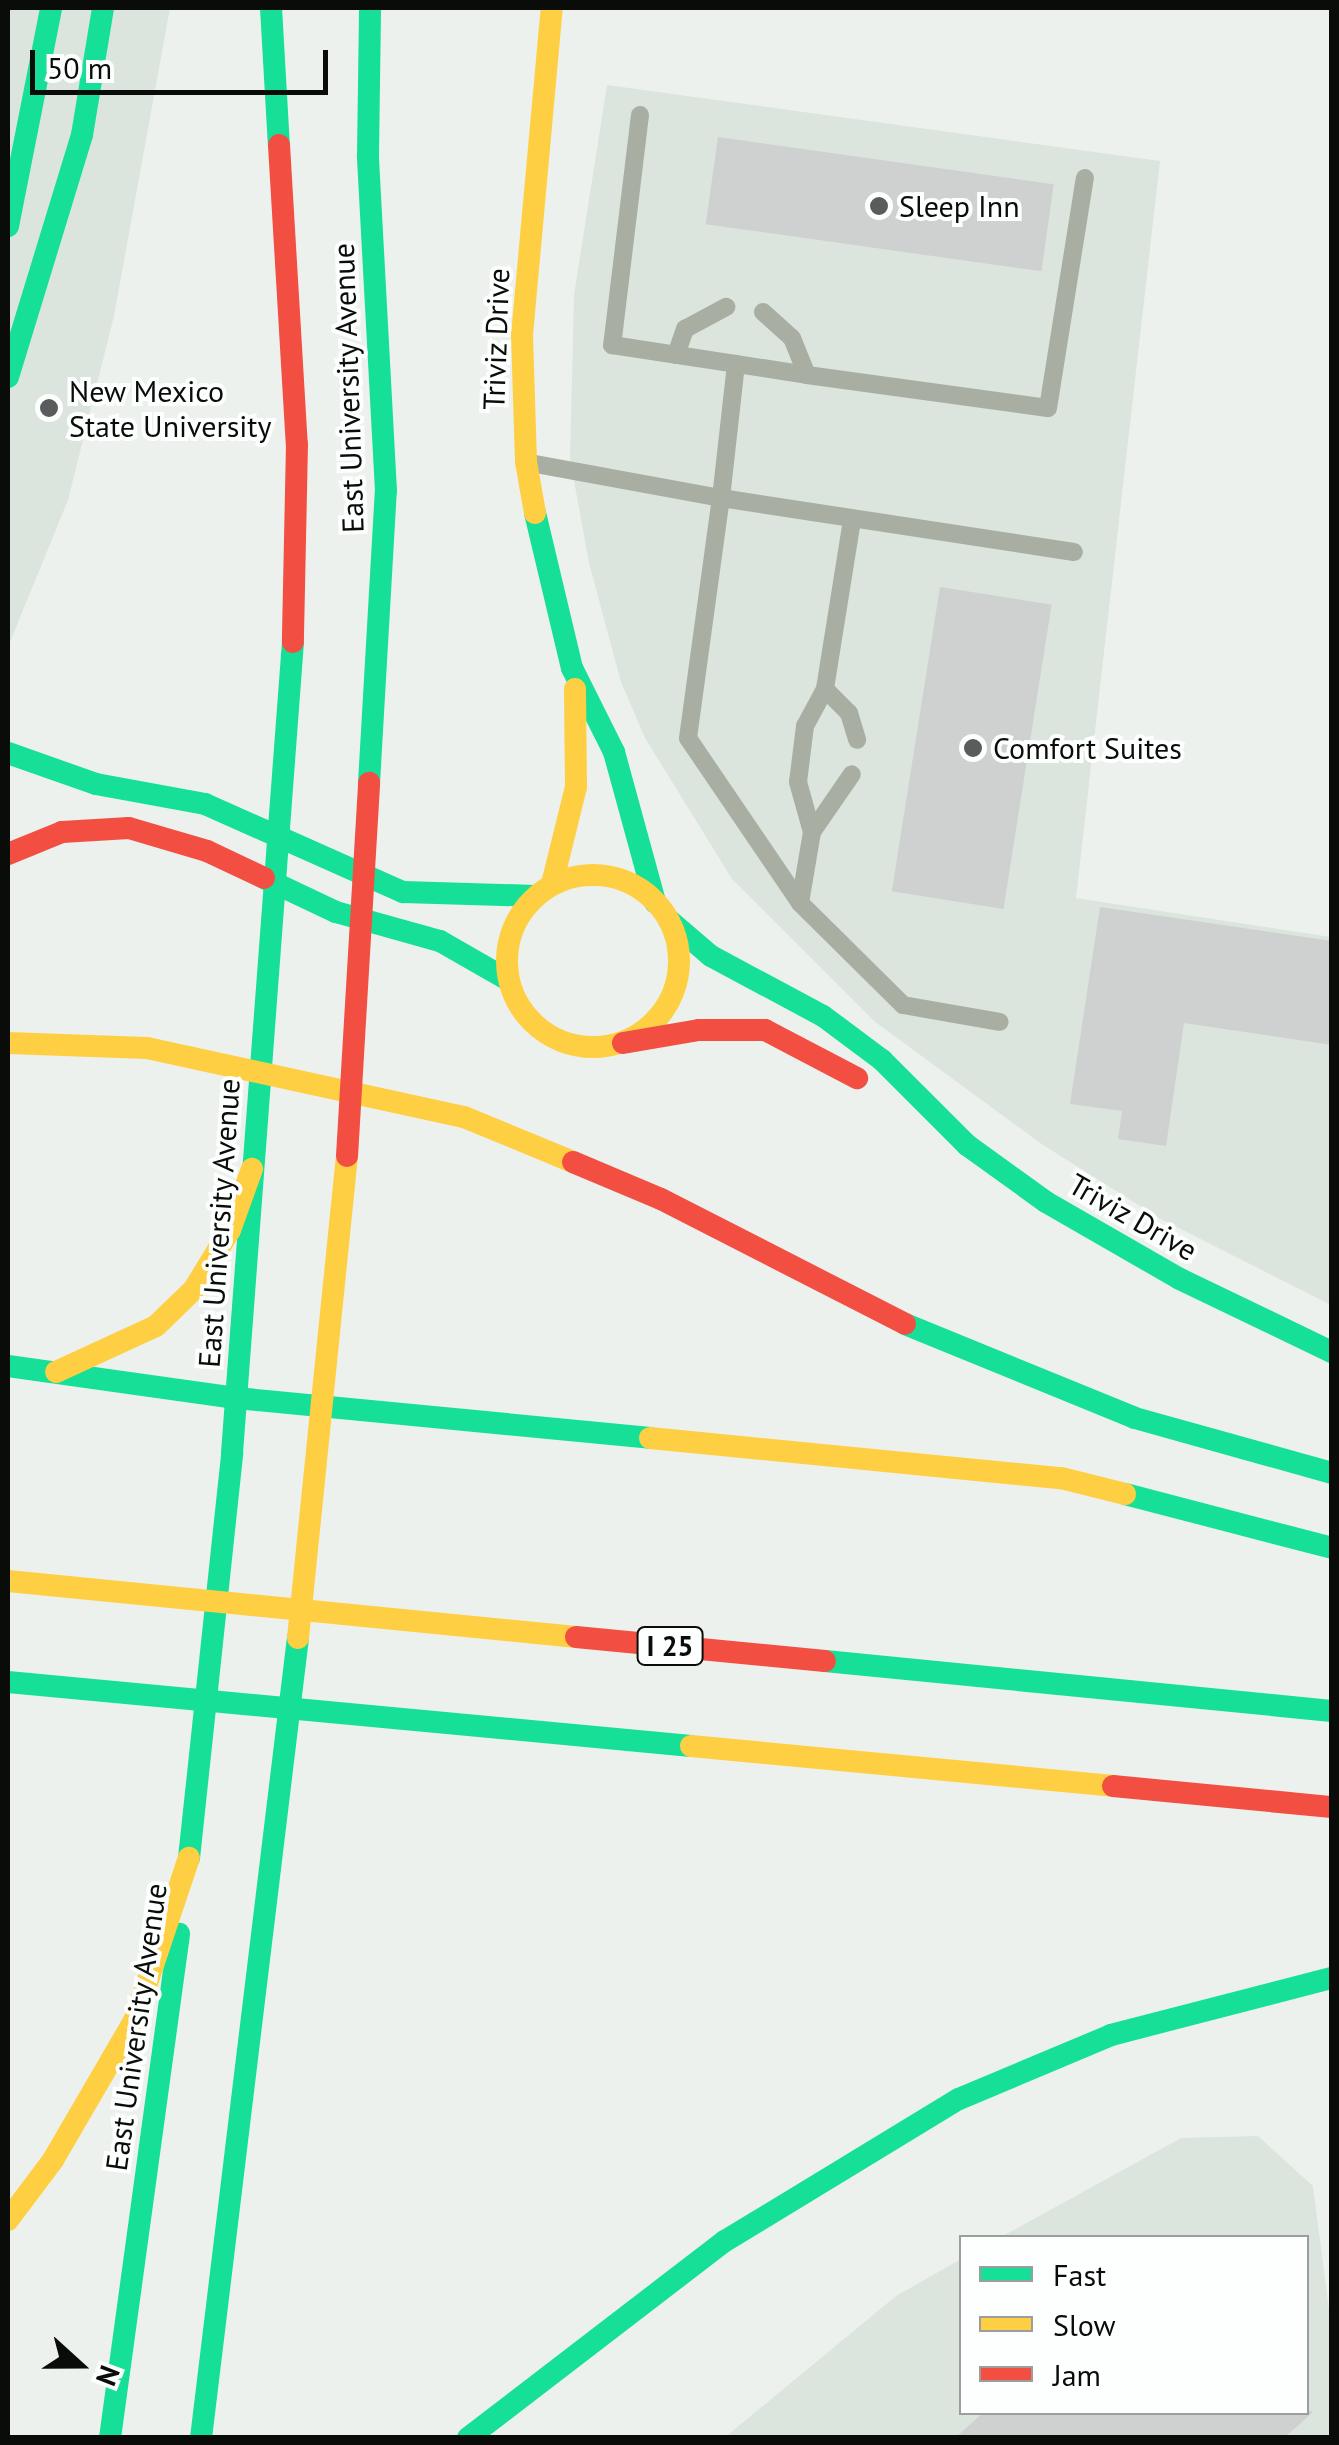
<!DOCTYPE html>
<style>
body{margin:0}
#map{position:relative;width:1339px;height:2445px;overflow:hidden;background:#edf1ee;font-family:"PT Sans",sans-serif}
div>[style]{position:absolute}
.built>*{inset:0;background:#dbe5dd}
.building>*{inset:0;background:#ced1cf;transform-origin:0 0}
.lane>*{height:18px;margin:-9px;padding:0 9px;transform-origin:9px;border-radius:9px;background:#a8afa2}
.fast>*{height:22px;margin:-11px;padding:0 11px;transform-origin:11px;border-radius:11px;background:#16e098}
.slow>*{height:22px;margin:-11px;padding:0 11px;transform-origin:11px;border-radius:11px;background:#ffcf43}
.slow>.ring{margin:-11px;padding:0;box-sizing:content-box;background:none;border:22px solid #ffcf43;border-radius:50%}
.jam>*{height:22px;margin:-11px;padding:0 11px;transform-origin:11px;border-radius:11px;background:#f24e42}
.dots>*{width:28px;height:28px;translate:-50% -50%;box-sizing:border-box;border:5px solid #fcfffd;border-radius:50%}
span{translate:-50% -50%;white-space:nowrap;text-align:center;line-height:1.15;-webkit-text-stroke:8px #fcfffd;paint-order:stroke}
.shield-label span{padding:2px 8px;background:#fcfffd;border:2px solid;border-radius:8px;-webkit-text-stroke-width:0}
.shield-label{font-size:28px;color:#0a0c0a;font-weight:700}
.poi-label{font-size:30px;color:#0a0c0a}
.left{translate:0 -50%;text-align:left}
.street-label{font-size:30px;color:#0a0c0a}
.frame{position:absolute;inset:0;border:10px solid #0a0c0a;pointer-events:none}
.legend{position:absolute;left:959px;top:2235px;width:350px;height:180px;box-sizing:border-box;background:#fcfffd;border:2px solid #9b9e9c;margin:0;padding:12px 18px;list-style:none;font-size:30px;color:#0a0c0a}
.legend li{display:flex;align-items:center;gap:20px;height:50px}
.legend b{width:50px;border:2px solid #9b9e9c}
.north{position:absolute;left:30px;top:2315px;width:100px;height:100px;-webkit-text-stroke:8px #fcfffd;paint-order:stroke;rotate:111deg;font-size:28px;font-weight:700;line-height:40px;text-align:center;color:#0a0c0a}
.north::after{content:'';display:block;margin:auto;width:35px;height:45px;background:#0a0c0a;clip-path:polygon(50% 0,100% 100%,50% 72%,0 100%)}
.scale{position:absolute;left:30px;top:50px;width:298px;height:45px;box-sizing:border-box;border:5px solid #0a0c0a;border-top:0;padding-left:12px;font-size:30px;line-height:35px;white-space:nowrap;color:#0a0c0a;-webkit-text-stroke:8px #fcfffd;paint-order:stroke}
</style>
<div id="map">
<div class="built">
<div style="clip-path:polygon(8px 8px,170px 8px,114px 316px,68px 500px,8px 647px)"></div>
<div style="clip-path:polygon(607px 85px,1160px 161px,1076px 898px,1331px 937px,1331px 1305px,1159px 1218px,1043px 1145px,874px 1021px,732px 879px,645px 738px,621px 682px,589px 563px,570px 459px,574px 295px)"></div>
<div style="clip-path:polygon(1258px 2136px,1313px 2186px,1331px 2325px,1331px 2437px,724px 2438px,896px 2296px,961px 2259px,962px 2412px,1306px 2412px,1306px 2238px,1001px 2237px,1181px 2138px)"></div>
</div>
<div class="building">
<div style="left:718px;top:137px;width:339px;height:88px;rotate:8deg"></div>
<div style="left:940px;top:587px;width:113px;height:308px;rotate:9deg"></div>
<div style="clip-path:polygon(1100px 907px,1332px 941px,1332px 1045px,1184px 1023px,1166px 1146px,1118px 1139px,1122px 1111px,1070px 1104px)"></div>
<div style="clip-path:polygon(1306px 2409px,1313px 2412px,1284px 2438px,955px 2438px,984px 2412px)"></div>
</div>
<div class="lane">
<div style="left:640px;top:115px;width:232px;rotate:96.9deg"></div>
<div style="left:612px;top:345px;width:197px;rotate:8.7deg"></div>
<div style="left:807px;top:375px;width:243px;rotate:7.8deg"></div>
<div style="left:1048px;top:408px;width:233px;rotate:-80.9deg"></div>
<div style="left:763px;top:312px;width:39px;rotate:42deg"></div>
<div style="left:792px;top:338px;width:40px;rotate:68deg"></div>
<div style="left:676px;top:355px;width:28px;rotate:-71deg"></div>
<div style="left:685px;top:329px;width:47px;rotate:-28.2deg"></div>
<div style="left:530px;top:463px;width:194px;rotate:10.4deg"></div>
<div style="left:721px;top:498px;width:135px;rotate:-83.6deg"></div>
<div style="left:852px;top:520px;width:171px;rotate:99.1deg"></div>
<div style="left:825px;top:689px;width:42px;rotate:118.4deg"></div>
<div style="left:805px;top:726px;width:56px;rotate:97.1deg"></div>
<div style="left:798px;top:782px;width:52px;rotate:74.4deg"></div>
<div style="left:812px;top:832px;width:72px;rotate:99.6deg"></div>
<div style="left:800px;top:903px;width:145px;rotate:44.7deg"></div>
<div style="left:903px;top:1005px;width:98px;rotate:9.9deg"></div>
<div style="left:825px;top:689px;width:34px;rotate:45deg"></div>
<div style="left:849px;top:713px;width:28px;rotate:73deg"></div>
<div style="left:812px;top:832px;width:70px;rotate:-55.4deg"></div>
<div style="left:800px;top:903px;width:199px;rotate:-124.2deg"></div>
<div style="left:688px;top:738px;width:242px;rotate:-82.2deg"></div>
<div style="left:721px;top:498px;width:357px;rotate:8.7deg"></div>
</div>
<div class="fast">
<div style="left:271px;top:8px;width:137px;rotate:86.7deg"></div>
<div style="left:8px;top:226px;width:222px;rotate:-78.8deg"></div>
<div style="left:8px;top:377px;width:253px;rotate:-73deg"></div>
<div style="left:82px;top:135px;width:129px;rotate:-80.6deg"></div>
<div style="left:535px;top:513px;width:159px;rotate:76.6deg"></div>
<div style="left:572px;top:668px;width:94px;rotate:63.4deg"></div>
<div style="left:614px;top:752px;width:156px;rotate:74.7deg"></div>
<div style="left:8px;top:753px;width:93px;rotate:19.4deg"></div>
<div style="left:96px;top:784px;width:111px;rotate:10.4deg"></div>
<div style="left:205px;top:804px;width:217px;rotate:24deg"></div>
<div style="left:403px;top:892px;width:132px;rotate:1.7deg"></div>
<div style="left:369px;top:783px;width:292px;rotate:-86.7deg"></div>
<div style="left:386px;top:491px;width:336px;rotate:-93.1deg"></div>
<div style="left:368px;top:155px;width:147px;rotate:-89.2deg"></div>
<div style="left:264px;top:878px;width:80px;rotate:25.3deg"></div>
<div style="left:336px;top:912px;width:108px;rotate:15.6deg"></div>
<div style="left:440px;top:941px;width:78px;rotate:29.8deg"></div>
<div style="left:669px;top:920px;width:55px;rotate:40.6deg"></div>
<div style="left:711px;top:956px;width:127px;rotate:28.2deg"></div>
<div style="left:823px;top:1016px;width:74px;rotate:36.7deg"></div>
<div style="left:882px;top:1060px;width:120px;rotate:45deg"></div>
<div style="left:967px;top:1145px;width:97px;rotate:35.8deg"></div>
<div style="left:1046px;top:1202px;width:155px;rotate:29.9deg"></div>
<div style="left:1180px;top:1279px;width:169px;rotate:25.7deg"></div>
<div style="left:905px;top:1324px;width:248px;rotate:22.2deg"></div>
<div style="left:1135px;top:1418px;width:205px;rotate:15.6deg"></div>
<div style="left:8px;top:1366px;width:230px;rotate:8deg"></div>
<div style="left:236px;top:1398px;width:416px;rotate:5.5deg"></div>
<div style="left:1125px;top:1494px;width:214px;rotate:14.6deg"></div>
<div style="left:825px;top:1661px;width:509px;rotate:5.63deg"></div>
<div style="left:8px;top:1682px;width:686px;rotate:5.35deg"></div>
<div style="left:189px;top:1858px;width:407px;rotate:-83.9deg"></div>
<div style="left:232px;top:1453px;width:813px;rotate:-85.7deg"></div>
<div style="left:110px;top:2438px;width:509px;rotate:-82.2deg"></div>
<div style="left:201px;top:2438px;width:806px;rotate:-83.09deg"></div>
<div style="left:468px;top:2438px;width:324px;rotate:-37.5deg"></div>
<div style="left:725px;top:2241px;width:274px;rotate:-31.3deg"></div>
<div style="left:959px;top:2099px;width:165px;rotate:-22.8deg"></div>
<div style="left:1111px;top:2035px;width:228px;rotate:-14.5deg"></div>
</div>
<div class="slow">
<div style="left:535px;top:513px;width:52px;rotate:-100deg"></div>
<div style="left:526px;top:462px;width:127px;rotate:-91.8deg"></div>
<div style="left:522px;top:335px;width:328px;rotate:-84.8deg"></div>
<div class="ring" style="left:507px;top:875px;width:150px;height:150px"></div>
<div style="left:552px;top:884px;width:100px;rotate:-76.1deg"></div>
<div style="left:576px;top:787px;width:98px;rotate:-90.6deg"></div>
<div style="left:8px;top:1043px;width:139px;rotate:2.1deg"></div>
<div style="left:147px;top:1048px;width:324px;rotate:12.3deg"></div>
<div style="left:464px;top:1117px;width:118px;rotate:22.4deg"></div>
<div style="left:56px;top:1372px;width:110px;rotate:-24.7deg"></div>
<div style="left:156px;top:1326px;width:53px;rotate:-44.2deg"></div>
<div style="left:194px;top:1289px;width:69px;rotate:-58.6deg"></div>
<div style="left:230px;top:1230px;width:65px;rotate:-70.2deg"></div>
<div style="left:650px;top:1438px;width:413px;rotate:5.6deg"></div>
<div style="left:1061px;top:1478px;width:66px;rotate:14deg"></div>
<div style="left:8px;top:1581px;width:571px;rotate:5.63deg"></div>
<div style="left:298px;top:1638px;width:484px;rotate:-84.2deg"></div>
<div style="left:691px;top:1746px;width:424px;rotate:5.4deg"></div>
<div style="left:8px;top:2220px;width:75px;rotate:-53.1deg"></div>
<div style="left:53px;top:2160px;width:163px;rotate:-59.8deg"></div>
<div style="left:135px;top:2019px;width:170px;rotate:-71.5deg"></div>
</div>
<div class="jam">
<div style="left:279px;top:145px;width:300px;rotate:86.6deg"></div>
<div style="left:297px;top:444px;width:198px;rotate:91.2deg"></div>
<div style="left:8px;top:854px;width:58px;rotate:-22.2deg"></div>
<div style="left:62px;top:832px;width:67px;rotate:-3.4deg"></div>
<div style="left:129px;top:828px;width:81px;rotate:16.4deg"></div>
<div style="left:207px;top:851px;width:63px;rotate:25.3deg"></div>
<div style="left:623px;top:1043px;width:77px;rotate:-9.7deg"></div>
<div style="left:699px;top:1030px;width:66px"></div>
<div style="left:765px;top:1030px;width:104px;rotate:27.6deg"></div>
<div style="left:347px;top:1156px;width:374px;rotate:-86.6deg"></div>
<div style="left:573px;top:1162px;width:95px;rotate:22.8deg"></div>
<div style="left:661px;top:1199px;width:274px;rotate:27.1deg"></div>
<div style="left:576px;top:1637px;width:250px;rotate:5.5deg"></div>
<div style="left:1113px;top:1786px;width:220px;rotate:5.5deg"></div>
</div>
<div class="dots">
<div style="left:879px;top:206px;background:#595c5a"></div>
<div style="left:49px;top:408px;background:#595c5a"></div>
<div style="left:973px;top:748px;background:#595c5a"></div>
</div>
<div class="shield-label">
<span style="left:670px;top:1646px">I 25</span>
</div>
<div class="poi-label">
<span class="left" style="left:899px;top:206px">Sleep Inn</span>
<span class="left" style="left:69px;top:408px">New Mexico<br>State University</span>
<span class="left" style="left:993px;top:748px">Comfort Suites</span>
</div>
<div class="street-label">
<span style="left:496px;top:339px;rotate:-88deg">Triviz Drive</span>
<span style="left:348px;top:388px;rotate:-92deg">East University Avenue</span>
<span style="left:1133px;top:1217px;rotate:30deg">Triviz Drive</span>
<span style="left:219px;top:1223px;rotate:-86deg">East University Avenue</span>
<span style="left:136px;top:2027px;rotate:-82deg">East University Avenue</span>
</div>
<div class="frame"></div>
<ul class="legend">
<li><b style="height:12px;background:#16e098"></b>Fast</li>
<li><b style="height:12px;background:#ffcf43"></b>Slow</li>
<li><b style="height:12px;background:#f24e42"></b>Jam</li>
</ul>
<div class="north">N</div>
<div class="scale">50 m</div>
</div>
